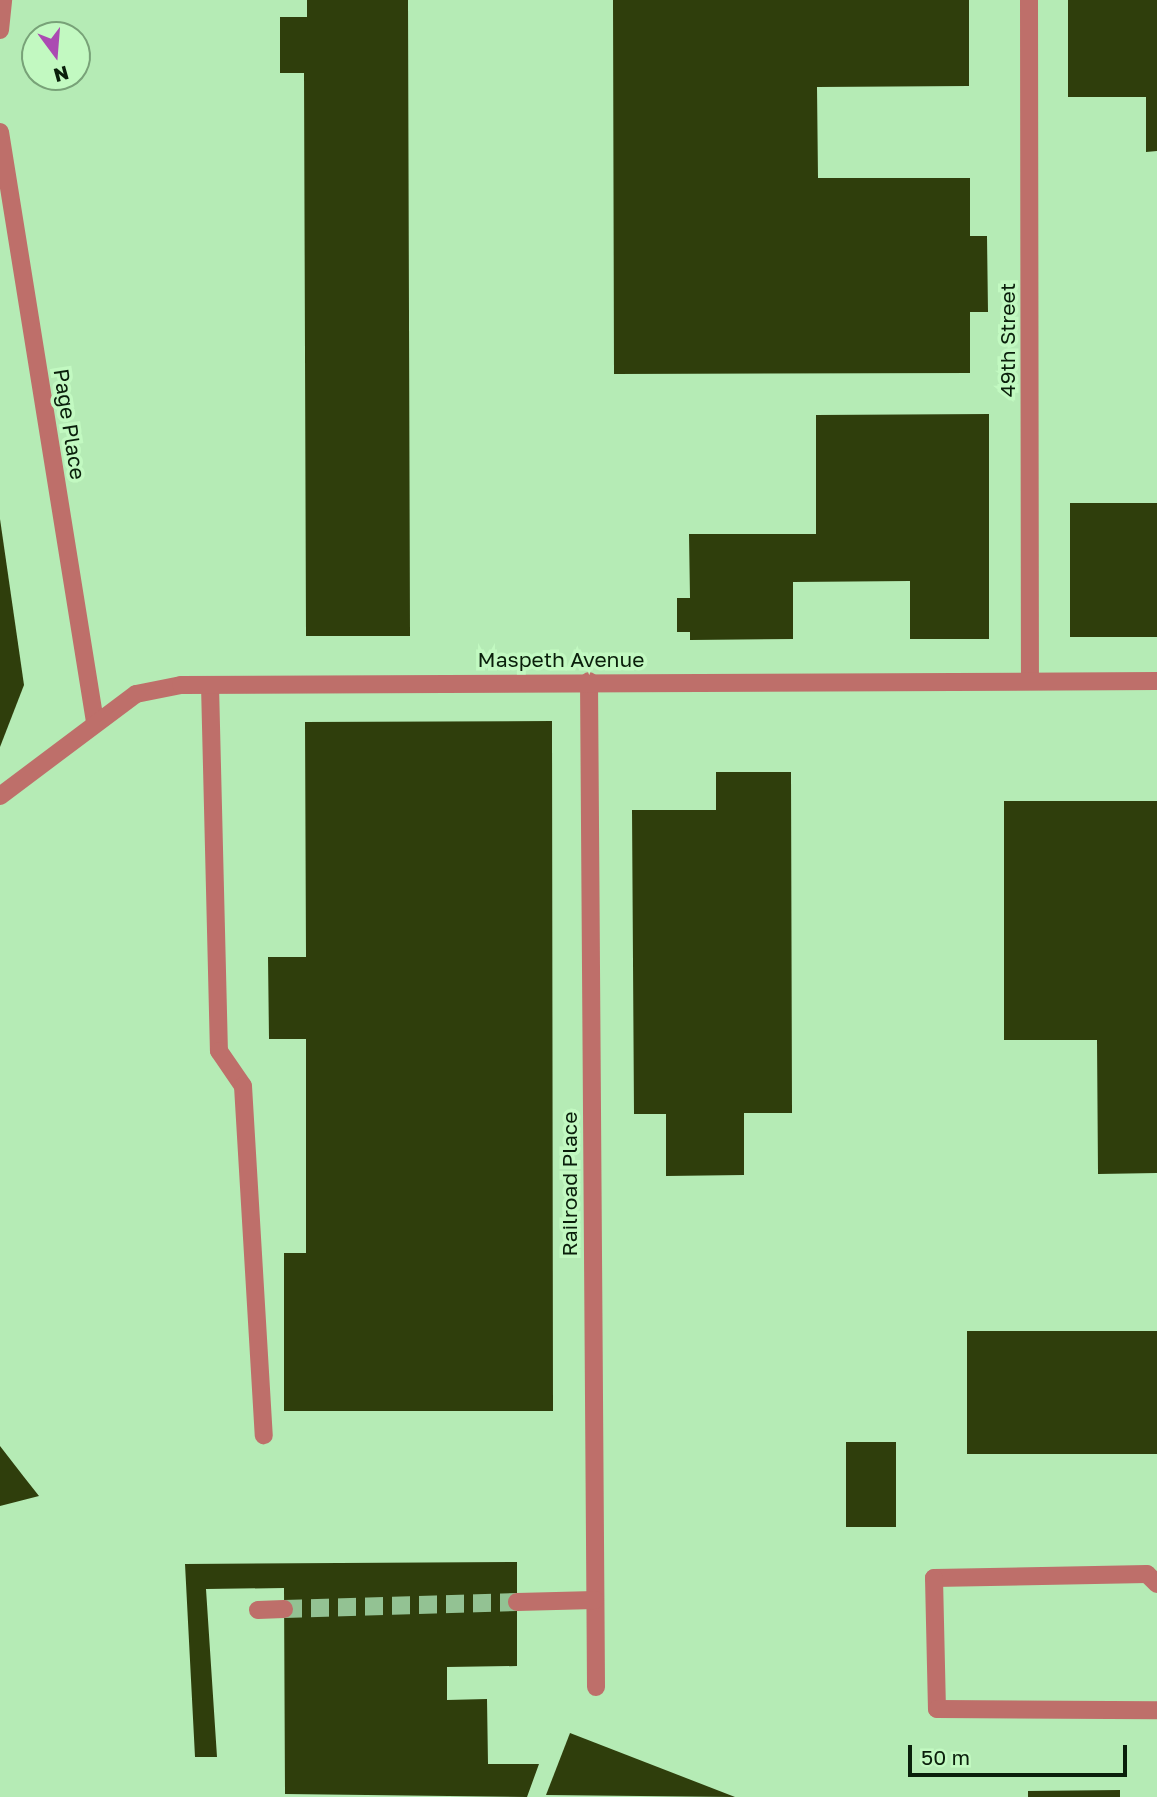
<!DOCTYPE html>
<style>
body{margin:0}
#map{position:relative;width:1157px;height:1797px;overflow:hidden;background:#b5ebb5;font-family:"Golos Text",sans-serif}
div>[style]{position:absolute}
.building>*{inset:0;background:#2f3e0c;transform-origin:0 0}
.minor-tunnel>*{height:18px;margin-top:-9px;transform-origin:0;background:repeating-linear-gradient(90deg,#93c293 0 18px,transparent 0 27px)}
.minor>*{height:18px;margin:-9px;padding:0 9px;transform-origin:9px;border-radius:9px;background:#be6f6a}
span{translate:-50% -50%;white-space:nowrap;text-align:center;line-height:1.15;-webkit-text-stroke:7px #c2f9c1;paint-order:stroke}
.street-label{font-size:21px;color:#0a1f0b}
.north{position:absolute;left:21px;top:21px;width:70px;height:70px;box-sizing:border-box;background:#c2f9c1;border:2px solid #78a278;border-radius:50%;rotate:164deg;font-size:19px;font-weight:700;line-height:28px;text-align:center;color:#0a1f0b}
.north::after{content:'';display:block;margin:auto;width:24px;height:32px;background:#ab4ab2;clip-path:polygon(50% 0,100% 100%,50% 72%,0 100%)}
.scale{position:absolute;left:908px;top:1745px;width:219px;height:32px;box-sizing:border-box;border:4px solid #0a1f0b;border-top:0;padding-left:9px;font-size:21px;line-height:24px;white-space:nowrap;color:#0a1f0b;-webkit-text-stroke:5px #c2f9c1;paint-order:stroke}
</style>
<div id="map">
<div class="building">
<div style="clip-path:polygon(307px 0,408px 0,410px 636px,306px 636px,304px 73px,280px 73px,280px 17px,307px 17px)"></div>
<div style="clip-path:polygon(613px 0,969px 0,969px 86px,817px 87px,818px 178px,970px 178px,970px 236px,987px 236px,988px 312px,970px 312px,970px 373px,614px 374px)"></div>
<div style="clip-path:polygon(1068px 0,1157px 0,1157px 151px,1146px 152px,1146px 97px,1068px 97px)"></div>
<div style="clip-path:polygon(989px 414px,989px 639px,910px 639px,910px 581px,793px 582px,793px 639px,690px 640px,690px 632px,677px 632px,677px 598px,690px 598px,689px 534px,816px 534px,816px 415px)"></div>
<div style="left:1070px;top:503px;width:87px;height:134px"></div>
<div style="clip-path:polygon(0 519px,24px 685px,0 747px)"></div>
<div style="clip-path:polygon(552px 721px,553px 1411px,284px 1411px,284px 1253px,306px 1253px,306px 1039px,269px 1039px,268px 957px,306px 957px,305px 722px)"></div>
<div style="clip-path:polygon(716px 772px,791px 772px,792px 1113px,744px 1113px,744px 1175px,666px 1176px,666px 1114px,634px 1114px,632px 810px,716px 810px)"></div>
<div style="clip-path:polygon(1004px 801px,1157px 801px,1157px 1173px,1098px 1174px,1097px 1040px,1004px 1040px)"></div>
<div style="left:967px;top:1331px;width:190px;height:123px"></div>
<div style="left:846px;top:1442px;width:50px;height:85px"></div>
<div style="clip-path:polygon(0 1446px,24px 1477px,39px 1496px,0 1506px)"></div>
<div style="clip-path:polygon(517px 1562px,517px 1666px,447px 1667px,447px 1700px,487px 1699px,488px 1764px,539px 1764px,527px 1797px,285px 1794px,284px 1588px,206px 1589px,217px 1757px,195px 1757px,185px 1564px)"></div>
<div style="clip-path:polygon(570px 1733px,735px 1797px,546px 1795px)"></div>
<div style="clip-path:polygon(1120px 1790px,1120px 1797px,1028px 1797px,1028px 1791px)"></div>
</div>
<div class="minor-tunnel">
<div style="left:284px;top:1609px;width:233px;rotate:-1.7deg"></div>
</div>
<div class="minor">
<div style="left:1029px;top:0;width:680px;rotate:89.92deg"></div>
<div style="left:0;top:30px;width:30px;rotate:-84deg"></div>
<div style="left:0;top:132px;width:598px;rotate:80.85deg"></div>
<div style="left:589px;top:681px;width:1006px;rotate:89.6deg"></div>
<div style="left:210px;top:685px;width:366px;rotate:88.6deg"></div>
<div style="left:219px;top:1051px;width:42px;rotate:55.6deg"></div>
<div style="left:243px;top:1086px;width:350px;rotate:86.6deg"></div>
<div style="left:0;top:796px;width:170px;rotate:-36.9deg"></div>
<div style="left:136px;top:694px;width:46px;rotate:-11.3deg"></div>
<div style="left:181px;top:685px;width:976px;rotate:-0.23deg"></div>
<div style="left:1157px;top:1584px;width:14px;rotate:-135deg"></div>
<div style="left:1147px;top:1574px;width:213px;rotate:178.9deg"></div>
<div style="left:934px;top:1578px;width:131px;rotate:88.7deg"></div>
<div style="left:937px;top:1709px;width:220px;rotate:0.3deg"></div>
<div style="left:517px;top:1602px;width:78px;rotate:-1.5deg"></div>
<div style="left:258px;top:1610px;width:26px;rotate:-2deg"></div>
</div>
<div class="street-label">
<span style="left:1007px;top:340px;rotate:-90deg">49th Street</span>
<span style="left:70px;top:424px;rotate:81deg">Page Place</span>
<span style="left:561px;top:659px">Maspeth Avenue</span>
<span style="left:569px;top:1184px;rotate:-90deg">Railroad Place</span>
</div>
<div class="north">N</div>
<div class="scale">50 m</div>
</div>
